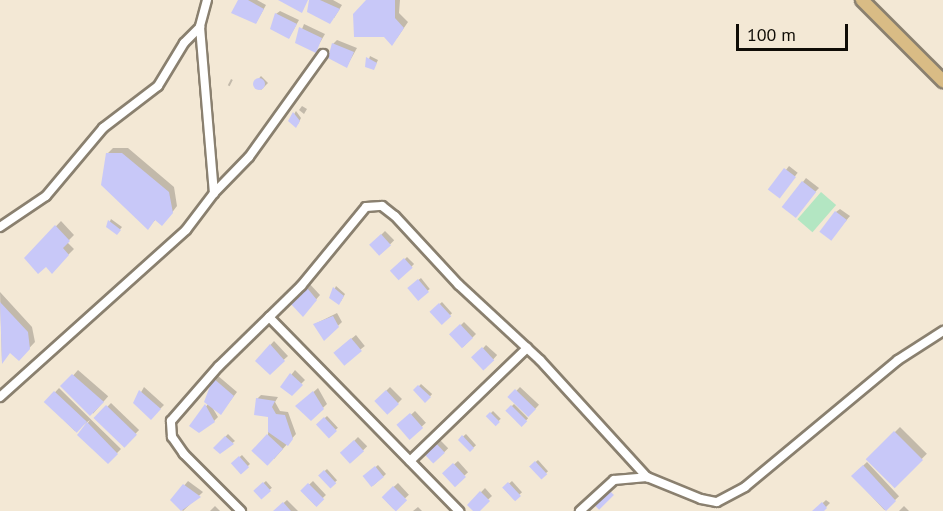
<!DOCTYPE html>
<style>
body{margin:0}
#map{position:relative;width:943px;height:511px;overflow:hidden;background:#f3e8d5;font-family:"PT Sans",sans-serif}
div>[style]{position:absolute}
.green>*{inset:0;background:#b3e6c2;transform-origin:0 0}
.shadow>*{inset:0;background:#0003;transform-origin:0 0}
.building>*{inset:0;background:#c8c8f8;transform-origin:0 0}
.round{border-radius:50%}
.roads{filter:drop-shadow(2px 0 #8a806f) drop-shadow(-2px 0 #8a806f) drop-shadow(0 2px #8a806f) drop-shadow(0 -2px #8a806f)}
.street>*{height:8px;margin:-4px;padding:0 4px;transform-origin:4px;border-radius:4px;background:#fff}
.primary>*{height:12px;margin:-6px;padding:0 6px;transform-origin:6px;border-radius:6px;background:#d9bc85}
span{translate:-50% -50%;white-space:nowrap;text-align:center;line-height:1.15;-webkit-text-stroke:4.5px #f3e8d5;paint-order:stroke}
.scale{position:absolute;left:736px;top:24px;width:112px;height:27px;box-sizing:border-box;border:3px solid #0f0c06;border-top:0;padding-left:8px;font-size:18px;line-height:21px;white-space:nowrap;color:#0f0c06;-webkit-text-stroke:4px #f3e8d5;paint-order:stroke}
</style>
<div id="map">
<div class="green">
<div style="left:821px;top:192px;width:20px;height:36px;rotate:41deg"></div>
</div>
<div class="shadow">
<div style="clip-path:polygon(240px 0,257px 0,266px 5px,256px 23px)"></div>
<div style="clip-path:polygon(311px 0,333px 0,342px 5px,334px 18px)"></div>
<div style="clip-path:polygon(369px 0,400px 0,399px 13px,408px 22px,397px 38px,385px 36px)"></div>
<div style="clip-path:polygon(280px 11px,299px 20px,289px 38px,276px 14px)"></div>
<div style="clip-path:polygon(304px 24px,325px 34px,315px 51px,297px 42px)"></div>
<div style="clip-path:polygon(337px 40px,357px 48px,347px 66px,333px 44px)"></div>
<div style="clip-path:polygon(370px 56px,378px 60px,374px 68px,367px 66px)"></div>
<div style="clip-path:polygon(261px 76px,268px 83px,261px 90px,255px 83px)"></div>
<div style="left:231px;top:79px;width:2px;height:7px;rotate:27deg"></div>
<div style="clip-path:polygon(302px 106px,307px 109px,304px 114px,299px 110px)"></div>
<div style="clip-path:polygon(296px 111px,301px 118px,298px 124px,290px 121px)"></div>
<div style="clip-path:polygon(113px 148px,128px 148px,174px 187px,177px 206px,167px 219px,156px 219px,148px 228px,107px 154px)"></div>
<div style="left:789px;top:166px;width:11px;height:30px;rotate:38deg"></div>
<div style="clip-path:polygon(806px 178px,819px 188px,794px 214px,803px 182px)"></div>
<div style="clip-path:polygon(840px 209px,850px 216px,834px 235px,836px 212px)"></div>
<div style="clip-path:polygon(111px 219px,122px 227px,117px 233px,108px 226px)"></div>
<div style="clip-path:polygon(61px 221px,74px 235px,67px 242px,74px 249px,52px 271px,47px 265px,26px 258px)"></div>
<div style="left:385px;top:231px;width:13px;height:19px;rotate:45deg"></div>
<div style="left:407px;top:257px;width:10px;height:21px;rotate:45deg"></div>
<div style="left:421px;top:278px;width:14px;height:15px;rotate:51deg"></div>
<div style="clip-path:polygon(307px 281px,320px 295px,306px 311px,291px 302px)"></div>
<div style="clip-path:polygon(336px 286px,345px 294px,341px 301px,331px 297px)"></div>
<div style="clip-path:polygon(0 292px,32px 327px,35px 342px,19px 359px,10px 352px,2px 362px)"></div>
<div style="left:442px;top:302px;width:15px;height:14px;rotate:48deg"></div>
<div style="clip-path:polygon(337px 313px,342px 322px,324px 339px,315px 324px)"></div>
<div style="left:464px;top:322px;width:17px;height:18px;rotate:45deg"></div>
<div style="left:356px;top:335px;width:14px;height:27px;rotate:51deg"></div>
<div style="clip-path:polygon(274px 341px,288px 356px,270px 372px,257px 360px)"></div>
<div style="left:486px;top:345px;width:15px;height:18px;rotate:42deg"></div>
<div style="left:78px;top:370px;width:40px;height:23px;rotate:41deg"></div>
<div style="clip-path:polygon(295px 370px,305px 380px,291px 394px,282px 387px)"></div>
<div style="clip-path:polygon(217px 375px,237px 392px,221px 413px,212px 407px,218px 417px,214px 421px,191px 425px,208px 404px)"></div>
<div style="left:421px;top:384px;width:15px;height:8px;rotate:42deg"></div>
<div style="clip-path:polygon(144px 387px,164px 405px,151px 418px,135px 403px)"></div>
<div style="left:390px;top:387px;width:17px;height:20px;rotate:45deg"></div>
<div style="left:520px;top:387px;width:26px;height:14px;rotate:43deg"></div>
<div style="clip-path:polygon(59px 388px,121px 449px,108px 462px,79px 435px,90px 420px,75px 431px,46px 402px)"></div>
<div style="clip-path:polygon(318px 388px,327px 404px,311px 419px,301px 403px)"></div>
<div style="clip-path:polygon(261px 395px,278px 397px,275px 402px,280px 411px,288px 412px,296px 434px,274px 459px,268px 435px,269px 416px,257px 399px)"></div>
<div style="left:111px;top:403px;width:39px;height:21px;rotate:44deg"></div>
<div style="left:514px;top:404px;width:20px;height:10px;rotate:45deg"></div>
<div style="left:415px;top:411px;width:16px;height:21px;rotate:47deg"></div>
<div style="left:493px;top:411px;width:11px;height:8px;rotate:45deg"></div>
<div style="left:327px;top:416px;width:16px;height:13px;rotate:47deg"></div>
<div style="left:900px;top:427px;width:38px;height:45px;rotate:45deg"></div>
<div style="clip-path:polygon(228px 434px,235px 441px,220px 452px,215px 448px)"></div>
<div style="left:466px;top:434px;width:15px;height:8px;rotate:48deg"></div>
<div style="left:358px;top:437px;width:13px;height:23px;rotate:45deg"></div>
<div style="left:439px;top:439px;width:13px;height:20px;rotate:45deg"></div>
<div style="left:242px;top:455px;width:12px;height:12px;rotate:48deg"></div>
<div style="left:538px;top:460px;width:15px;height:9px;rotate:48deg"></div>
<div style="left:458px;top:461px;width:15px;height:18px;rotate:48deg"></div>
<div style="left:867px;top:462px;width:47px;height:20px;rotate:47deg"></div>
<div style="left:378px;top:465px;width:12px;height:18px;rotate:48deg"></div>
<div style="left:327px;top:469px;width:15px;height:8px;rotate:48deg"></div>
<div style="clip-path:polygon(188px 481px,203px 492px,183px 511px,172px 500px)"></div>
<div style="left:266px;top:481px;width:9px;height:15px;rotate:49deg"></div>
<div style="left:313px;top:481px;width:19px;height:15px;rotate:47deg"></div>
<div style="left:512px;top:481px;width:15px;height:11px;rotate:48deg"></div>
<div style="left:398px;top:483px;width:16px;height:21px;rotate:47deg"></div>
<div style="clip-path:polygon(485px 488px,492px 496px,475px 511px,469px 505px)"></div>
<div style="clip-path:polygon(287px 500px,298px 511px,275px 511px,277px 509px)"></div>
<div style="clip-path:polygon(826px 500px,830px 503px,822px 511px,814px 511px)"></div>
<div style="clip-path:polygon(215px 506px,220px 511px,210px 511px)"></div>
<div style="clip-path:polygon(904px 506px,909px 511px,899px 511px)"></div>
<div style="clip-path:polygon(418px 507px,422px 511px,413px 511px)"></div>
</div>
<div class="building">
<div style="clip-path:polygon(238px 0,248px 0,264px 9px,256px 24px,231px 13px)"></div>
<div style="clip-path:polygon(278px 0,308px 0,302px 13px)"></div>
<div style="clip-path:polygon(309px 0,320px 0,340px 9px,330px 24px,307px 12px)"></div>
<div style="clip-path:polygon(366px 0,395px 0,395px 18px,404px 28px,392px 46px,384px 37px,354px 37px,353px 14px)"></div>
<div style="clip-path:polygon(275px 13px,297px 24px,289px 39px,270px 29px)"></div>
<div style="clip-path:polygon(299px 27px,322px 38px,316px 53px,295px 43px)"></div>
<div style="clip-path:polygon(332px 43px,354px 52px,347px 68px,328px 58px)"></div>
<div style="clip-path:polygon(366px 57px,377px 63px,374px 70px,365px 67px)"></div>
<div class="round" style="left:253px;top:78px;width:12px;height:12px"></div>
<div style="clip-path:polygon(293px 112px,300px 121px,296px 128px,288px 121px)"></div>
<div style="clip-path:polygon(106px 153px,122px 153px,169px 192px,173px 213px,162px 226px,155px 220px,148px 230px,101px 185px)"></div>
<div style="left:784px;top:168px;width:15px;height:27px;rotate:37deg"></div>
<div style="left:802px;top:181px;width:18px;height:33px;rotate:38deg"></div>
<div style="left:835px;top:211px;width:15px;height:26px;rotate:37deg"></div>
<div style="clip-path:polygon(108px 220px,121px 230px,117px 235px,106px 227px)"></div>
<div style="clip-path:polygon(55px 225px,70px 241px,63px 248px,69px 255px,52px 274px,46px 267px,38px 274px,24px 258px)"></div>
<div style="left:381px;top:234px;width:15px;height:16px;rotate:48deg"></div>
<div style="left:404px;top:258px;width:13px;height:19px;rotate:48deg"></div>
<div style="left:418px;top:279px;width:17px;height:14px;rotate:50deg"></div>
<div style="clip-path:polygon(303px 283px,317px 300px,303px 317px,289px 302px)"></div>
<div style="clip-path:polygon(333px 287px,344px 296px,339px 305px,329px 298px)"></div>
<div style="clip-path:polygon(0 302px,28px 332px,30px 349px,19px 361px,10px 353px,2px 364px)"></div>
<div style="left:439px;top:303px;width:18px;height:13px;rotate:47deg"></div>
<div style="clip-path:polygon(333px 316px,339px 327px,324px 341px,313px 324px)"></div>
<div style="left:460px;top:324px;width:19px;height:15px;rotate:47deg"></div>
<div style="left:351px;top:338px;width:17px;height:23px;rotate:50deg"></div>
<div style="clip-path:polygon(270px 344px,285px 361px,270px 375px,255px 361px)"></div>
<div style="left:482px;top:347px;width:18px;height:15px;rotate:47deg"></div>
<div style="clip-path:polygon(290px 373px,303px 385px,292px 396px,280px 387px)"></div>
<div style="clip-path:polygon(72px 374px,104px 402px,90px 416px,60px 386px)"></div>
<div style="clip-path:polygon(213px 378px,234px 396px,221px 415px,204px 402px)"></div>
<div style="clip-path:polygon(418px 385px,431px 397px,425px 403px,413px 390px)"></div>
<div style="left:515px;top:389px;width:29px;height:11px;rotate:44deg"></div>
<div style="clip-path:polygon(139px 390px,161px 409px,151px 420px,133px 403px)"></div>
<div style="left:386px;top:390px;width:19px;height:16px;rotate:47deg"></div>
<div style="left:54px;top:391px;width:45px;height:15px;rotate:43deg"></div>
<div style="clip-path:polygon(313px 391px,324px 409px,311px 421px,295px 406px)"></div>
<div style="clip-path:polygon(256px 398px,275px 401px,272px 407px,276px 414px,285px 415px,293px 439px,288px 446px,268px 432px,268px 417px,254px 415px)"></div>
<div style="clip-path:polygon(205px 404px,215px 422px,199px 433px,189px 426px)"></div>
<div style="left:106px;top:405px;width:43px;height:18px;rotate:44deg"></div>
<div style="left:511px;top:405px;width:23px;height:8px;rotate:45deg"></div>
<div style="left:490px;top:412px;width:14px;height:6px;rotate:45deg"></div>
<div style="left:410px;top:413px;width:20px;height:18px;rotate:49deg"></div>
<div style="left:324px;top:417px;width:19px;height:11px;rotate:47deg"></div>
<div style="clip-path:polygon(87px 422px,118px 454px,108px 464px,77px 435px)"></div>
<div style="left:894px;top:431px;width:41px;height:40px;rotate:45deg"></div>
<div style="left:267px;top:434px;width:22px;height:23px;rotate:43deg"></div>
<div style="clip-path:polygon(462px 435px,474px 448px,470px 452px,458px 440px)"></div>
<div style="clip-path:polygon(225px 436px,234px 444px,220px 454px,213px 448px)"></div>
<div style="left:354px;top:440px;width:15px;height:19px;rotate:48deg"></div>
<div style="left:434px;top:441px;width:16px;height:16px;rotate:47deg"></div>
<div style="left:239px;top:456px;width:15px;height:11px;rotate:48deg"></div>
<div style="left:535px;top:461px;width:18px;height:8px;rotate:47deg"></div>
<div style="left:453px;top:463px;width:19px;height:15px;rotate:47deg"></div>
<div style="clip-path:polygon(863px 465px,896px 501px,886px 511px,851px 476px)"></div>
<div style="left:375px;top:466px;width:14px;height:16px;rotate:51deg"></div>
<div style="left:324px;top:470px;width:18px;height:8px;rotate:47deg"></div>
<div style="left:263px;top:482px;width:12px;height:13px;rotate:48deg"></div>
<div style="left:508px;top:482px;width:19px;height:8px;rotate:47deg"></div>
<div style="left:308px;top:483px;width:23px;height:11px;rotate:45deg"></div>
<div style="clip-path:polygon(183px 484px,201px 497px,181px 511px,170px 500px)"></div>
<div style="left:393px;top:486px;width:20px;height:16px;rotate:45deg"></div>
<div style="left:609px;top:490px;width:7px;height:21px;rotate:45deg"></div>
<div style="clip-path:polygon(480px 491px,490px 501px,480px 511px,473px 511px,467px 505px)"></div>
<div style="clip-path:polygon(283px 502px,291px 511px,273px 511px)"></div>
<div style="clip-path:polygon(822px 502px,827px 508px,824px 511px,812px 511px)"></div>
</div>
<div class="roads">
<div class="street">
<div style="left:207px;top:0;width:28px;rotate:105deg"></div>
<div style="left:200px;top:27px;width:167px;rotate:85.2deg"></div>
<div style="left:0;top:227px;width:55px;rotate:-34deg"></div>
<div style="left:46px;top:196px;width:89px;rotate:-50deg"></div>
<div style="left:103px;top:128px;width:69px;rotate:-37.4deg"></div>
<div style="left:158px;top:86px;width:50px;rotate:-58.8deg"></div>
<div style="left:184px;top:43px;width:23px;rotate:-45deg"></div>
<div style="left:269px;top:317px;width:272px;rotate:45.6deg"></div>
<div style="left:0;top:397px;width:250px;rotate:-41.9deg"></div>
<div style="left:186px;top:230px;width:46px;rotate:-52.9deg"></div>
<div style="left:214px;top:193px;width:50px;rotate:-45.8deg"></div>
<div style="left:249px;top:157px;width:127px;rotate:-54.3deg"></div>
<div style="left:410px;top:461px;width:163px;rotate:-44deg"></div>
<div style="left:241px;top:511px;width:81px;rotate:-135deg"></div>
<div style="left:184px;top:454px;width:21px;rotate:-125deg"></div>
<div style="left:172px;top:437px;width:16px;rotate:-94deg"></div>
<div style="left:171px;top:421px;width:73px;rotate:-48.9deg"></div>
<div style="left:219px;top:366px;width:115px;rotate:-44.3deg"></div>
<div style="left:301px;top:286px;width:102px;rotate:-50.6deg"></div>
<div style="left:366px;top:207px;width:16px;rotate:-4deg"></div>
<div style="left:382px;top:206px;width:16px;rotate:38deg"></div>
<div style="left:395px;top:216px;width:94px;rotate:47.2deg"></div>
<div style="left:459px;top:285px;width:110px;rotate:42.8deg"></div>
<div style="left:540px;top:360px;width:159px;rotate:47.6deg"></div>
<div style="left:647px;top:477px;width:58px;rotate:22.2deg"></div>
<div style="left:701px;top:499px;width:16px;rotate:11deg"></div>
<div style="left:717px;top:502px;width:32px;rotate:-28deg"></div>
<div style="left:745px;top:487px;width:199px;rotate:-39.7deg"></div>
<div style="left:898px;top:360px;width:54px;rotate:-32.8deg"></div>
<div style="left:580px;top:511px;width:46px;rotate:-42.4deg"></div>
<div style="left:614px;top:480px;width:33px;rotate:-5deg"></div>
</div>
<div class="primary">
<div style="left:862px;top:0;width:115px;rotate:45deg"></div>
</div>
</div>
<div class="scale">100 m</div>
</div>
